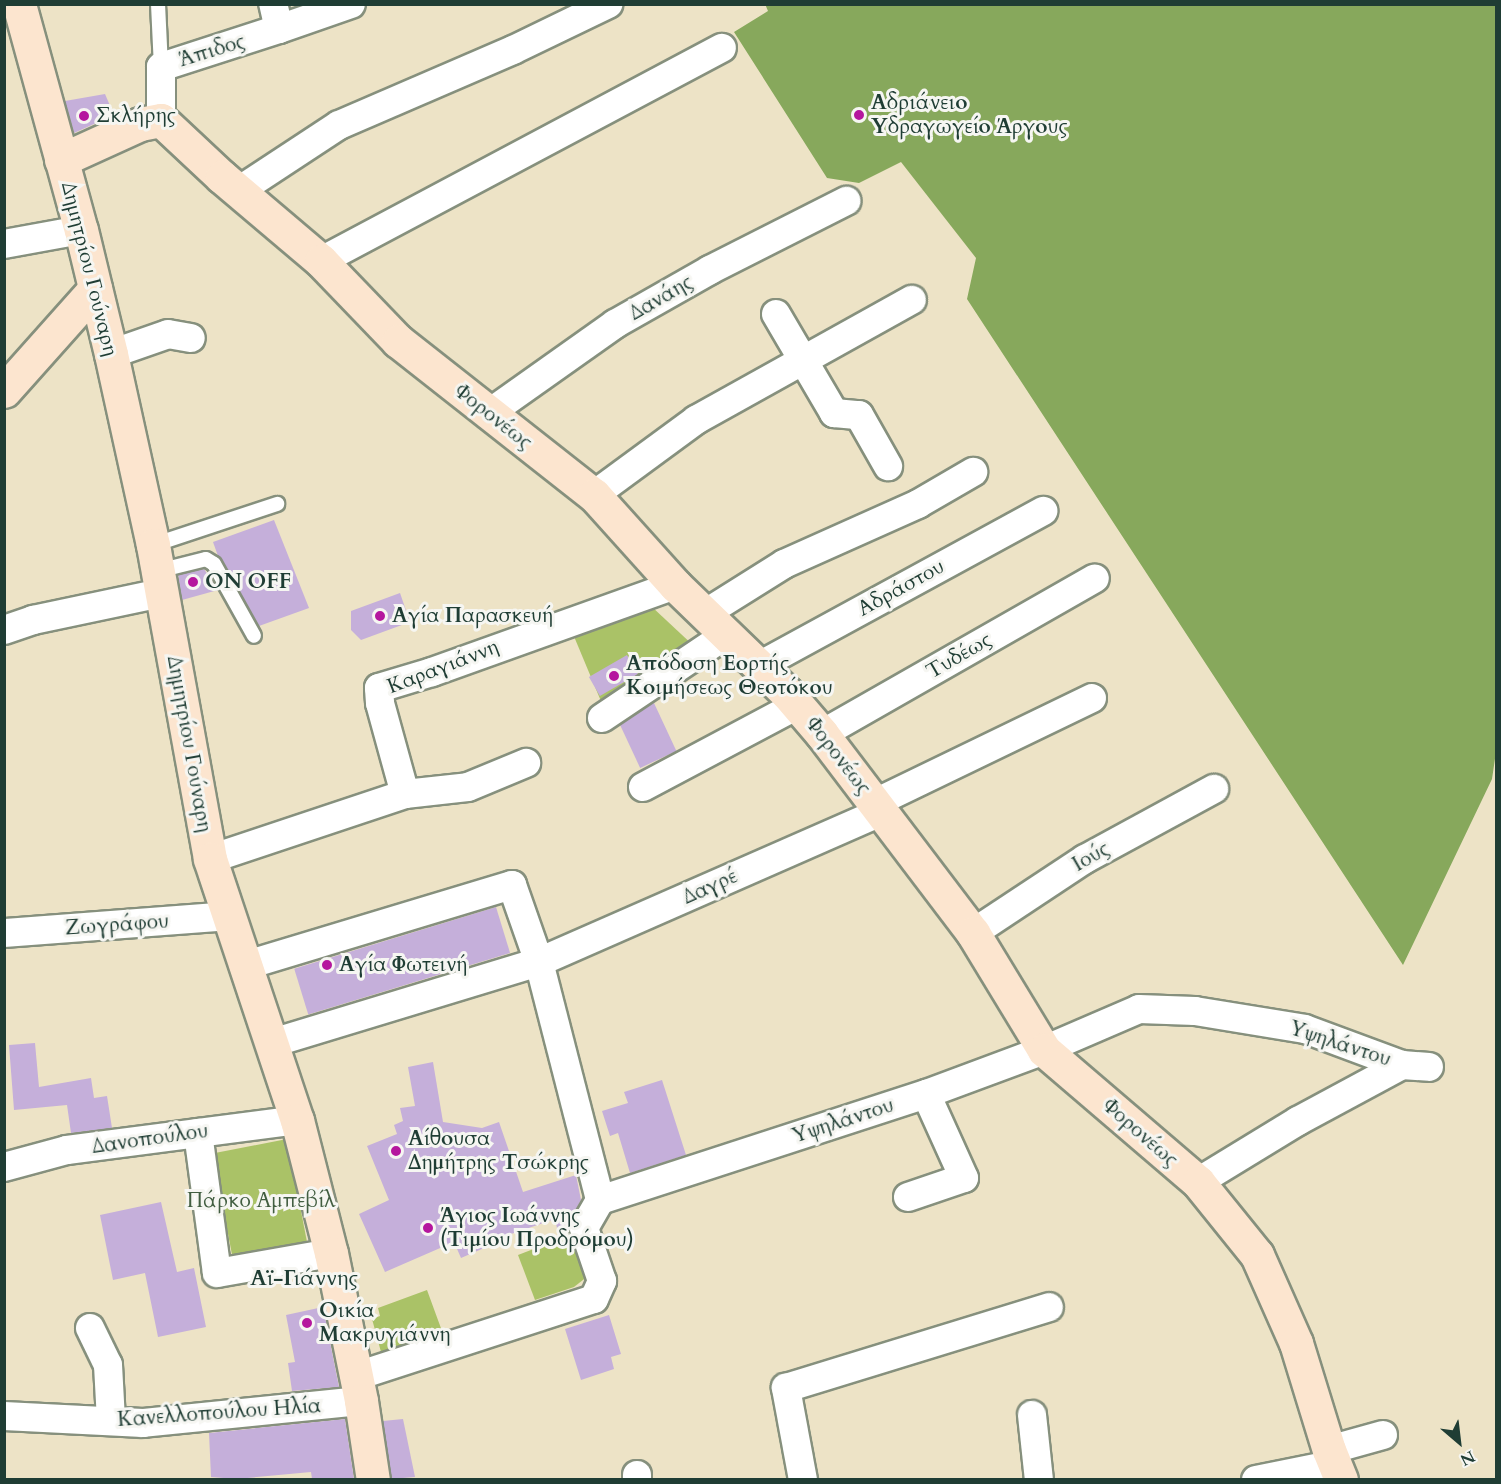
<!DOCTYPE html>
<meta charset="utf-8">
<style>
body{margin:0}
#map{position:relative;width:1501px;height:1484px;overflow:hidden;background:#ede3c6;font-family:Cardo,serif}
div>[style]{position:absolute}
.green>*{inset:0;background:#aac267;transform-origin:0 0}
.forest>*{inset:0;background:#87a85c}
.building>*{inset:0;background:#c5afda;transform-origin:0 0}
.roads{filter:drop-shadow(2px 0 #86907d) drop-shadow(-2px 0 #86907d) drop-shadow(0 2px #86907d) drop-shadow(0 -2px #86907d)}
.lane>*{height:14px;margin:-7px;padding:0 7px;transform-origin:7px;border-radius:7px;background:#fff}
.street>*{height:28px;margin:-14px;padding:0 14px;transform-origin:14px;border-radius:14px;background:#fff}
.secondary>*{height:33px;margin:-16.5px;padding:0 16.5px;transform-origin:16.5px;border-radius:16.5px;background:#fce5cf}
.dots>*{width:16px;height:16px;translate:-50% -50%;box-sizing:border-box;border:3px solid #f6f6f2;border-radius:50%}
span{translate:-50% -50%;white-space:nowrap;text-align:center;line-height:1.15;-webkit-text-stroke:6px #f6f6f2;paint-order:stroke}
.street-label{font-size:21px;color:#1f3d34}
.poi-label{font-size:21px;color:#1f3d34;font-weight:700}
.left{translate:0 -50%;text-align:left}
.park-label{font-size:21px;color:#425e41}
.neighbourhood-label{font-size:22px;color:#1f3d34;font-weight:700}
.frame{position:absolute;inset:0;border:6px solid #1f3d34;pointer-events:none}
.north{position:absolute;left:1429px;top:1412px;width:60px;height:60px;-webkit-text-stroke:4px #f6f6f2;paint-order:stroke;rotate:152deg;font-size:16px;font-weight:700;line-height:24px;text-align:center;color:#1f3d34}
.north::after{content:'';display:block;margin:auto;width:21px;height:27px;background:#1f3d34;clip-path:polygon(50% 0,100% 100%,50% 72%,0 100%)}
</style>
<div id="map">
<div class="green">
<div style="clip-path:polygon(651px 606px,696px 648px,603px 706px,573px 634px)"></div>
<div style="left:287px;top:1139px;width:111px;height:76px;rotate:79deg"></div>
<div style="clip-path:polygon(575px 1233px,588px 1276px,574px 1287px,535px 1300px,518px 1255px)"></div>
<div style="clip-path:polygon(427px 1290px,442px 1331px,381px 1352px,372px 1319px,380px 1316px,378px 1308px)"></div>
</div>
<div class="forest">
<div style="clip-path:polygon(765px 4px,1496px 5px,1496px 752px,1492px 779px,1403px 965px,967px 299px,976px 258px,901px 162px,859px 183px,827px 178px,734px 32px,768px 11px)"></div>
</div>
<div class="building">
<div style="clip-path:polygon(105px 94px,114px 115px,74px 133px,65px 101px)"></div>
<div style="clip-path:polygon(274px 520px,309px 608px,259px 626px,218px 556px,213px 542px)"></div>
<div style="clip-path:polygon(204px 569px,218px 590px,182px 600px,178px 575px)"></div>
<div style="clip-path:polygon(400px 593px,410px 622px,361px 640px,351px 630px,351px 611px)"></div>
<div style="left:627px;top:655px;width:22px;height:44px;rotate:60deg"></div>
<div style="left:654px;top:703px;width:53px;height:40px;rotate:65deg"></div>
<div style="left:496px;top:907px;width:48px;height:211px;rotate:73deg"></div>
<div style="clip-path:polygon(35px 1043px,39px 1087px,91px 1078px,94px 1098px,107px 1096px,112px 1128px,71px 1133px,67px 1105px,14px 1110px,9px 1045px)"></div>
<div style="clip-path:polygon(433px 1062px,443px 1122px,482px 1128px,499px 1122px,523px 1192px,576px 1175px,581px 1200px,568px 1224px,557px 1228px,555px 1219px,496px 1239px,498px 1242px,461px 1258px,454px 1242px,385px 1272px,359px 1214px,389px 1200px,367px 1146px,397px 1134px,394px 1125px,403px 1121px,400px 1108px,415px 1106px,408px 1067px)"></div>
<div style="clip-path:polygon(662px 1080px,686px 1155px,630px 1173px,618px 1133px,610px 1136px,602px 1111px,628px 1103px,624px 1092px)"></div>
<div style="clip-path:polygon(161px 1202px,177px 1272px,194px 1268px,206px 1327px,158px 1337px,145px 1273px,113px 1280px,100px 1215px)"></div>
<div style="clip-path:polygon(323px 1307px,339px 1387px,292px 1391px,288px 1363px,295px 1362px,286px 1315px)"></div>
<div style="clip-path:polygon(609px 1315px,621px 1354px,611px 1357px,614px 1369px,581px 1380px,565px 1329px)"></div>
<div style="clip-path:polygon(345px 1419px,354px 1479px,312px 1479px,311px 1472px,236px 1479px,211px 1477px,209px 1433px)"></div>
<div style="clip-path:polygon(403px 1419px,415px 1477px,391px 1479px,383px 1421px)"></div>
</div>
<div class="roads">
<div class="lane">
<div style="left:158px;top:4px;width:63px;rotate:87.3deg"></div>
<div style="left:153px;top:545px;width:131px;rotate:-18.3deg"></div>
<div style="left:158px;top:571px;width:49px;rotate:-14deg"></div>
<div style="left:206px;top:559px;width:9px;rotate:32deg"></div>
<div style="left:214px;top:564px;width:82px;rotate:60.9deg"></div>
</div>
<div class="street">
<div style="left:279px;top:29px;width:76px;rotate:-19.1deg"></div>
<div style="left:161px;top:120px;width:53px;rotate:-90deg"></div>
<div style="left:161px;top:67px;width:124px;rotate:-17.9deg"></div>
<div style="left:279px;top:29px;width:26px;rotate:-103deg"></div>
<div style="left:240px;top:190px;width:118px;rotate:-33.3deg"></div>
<div style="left:339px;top:125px;width:189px;rotate:-23.3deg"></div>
<div style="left:513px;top:50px;width:106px;rotate:-25.8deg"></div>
<div style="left:4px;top:244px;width:78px;rotate:-10.3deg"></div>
<div style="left:321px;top:261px;width:454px;rotate:-28deg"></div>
<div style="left:776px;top:314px;width:115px;rotate:59.6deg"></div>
<div style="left:834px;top:413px;width:25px;rotate:5deg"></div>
<div style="left:859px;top:415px;width:59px;rotate:60.4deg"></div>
<div style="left:111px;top:354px;width:60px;rotate:-19.3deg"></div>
<div style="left:168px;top:334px;width:23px;rotate:10deg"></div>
<div style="left:488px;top:414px;width:156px;rotate:-35.3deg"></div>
<div style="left:615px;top:324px;width:109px;rotate:-29.6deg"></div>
<div style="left:710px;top:270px;width:153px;rotate:-26.9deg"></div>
<div style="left:594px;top:495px;width:127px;rotate:-36.3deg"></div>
<div style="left:696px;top:420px;width:247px;rotate:-29.1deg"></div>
<div style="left:706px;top:613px;width:92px;rotate:-32.1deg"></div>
<div style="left:784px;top:564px;width:147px;rotate:-24.1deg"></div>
<div style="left:918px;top:504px;width:64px;rotate:-30.2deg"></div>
<div style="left:4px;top:630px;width:31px;rotate:-19deg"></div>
<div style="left:33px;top:620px;width:131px;rotate:-11.9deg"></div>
<div style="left:759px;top:666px;width:324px;rotate:-28.6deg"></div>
<div style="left:602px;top:718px;width:151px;rotate:-33.9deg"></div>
<div style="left:822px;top:734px;width:314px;rotate:-29.7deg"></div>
<div style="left:643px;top:787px;width:174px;rotate:-28deg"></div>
<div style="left:405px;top:794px;width:63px;rotate:-6.3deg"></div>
<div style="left:468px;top:787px;width:63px;rotate:-22.5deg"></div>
<div style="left:875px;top:803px;width:241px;rotate:-25.8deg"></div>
<div style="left:210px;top:859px;width:206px;rotate:-18.4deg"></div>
<div style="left:405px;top:794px;width:94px;rotate:-105.4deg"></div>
<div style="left:380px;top:703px;width:15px;rotate:-94deg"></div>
<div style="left:379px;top:688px;width:55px;rotate:-16.8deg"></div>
<div style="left:432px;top:672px;width:258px;rotate:-19.7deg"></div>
<div style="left:4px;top:933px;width:226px;rotate:-4.3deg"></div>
<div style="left:973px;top:933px;width:134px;rotate:-33.5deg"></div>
<div style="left:1085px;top:859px;width:147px;rotate:-28.5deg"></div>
<div style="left:247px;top:965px;width:277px;rotate:-16.8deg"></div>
<div style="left:512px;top:885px;width:82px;rotate:70.7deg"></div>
<div style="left:539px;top:962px;width:246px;rotate:75.6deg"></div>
<div style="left:272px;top:1043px;width:279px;rotate:-16.9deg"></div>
<div style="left:539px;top:962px;width:373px;rotate:-23.7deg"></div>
<div style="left:198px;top:1133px;width:141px;rotate:82.3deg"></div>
<div style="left:217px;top:1273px;width:116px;rotate:-10deg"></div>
<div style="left:4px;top:1167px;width:65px;rotate:-15.1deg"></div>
<div style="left:67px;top:1150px;width:232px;rotate:-7.4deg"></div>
<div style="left:1198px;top:1182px;width:117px;rotate:-31.4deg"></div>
<div style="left:1298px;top:1121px;width:118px;rotate:-28.3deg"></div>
<div style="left:908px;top:1197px;width:59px;rotate:-18.7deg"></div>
<div style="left:964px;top:1178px;width:92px;rotate:-114.3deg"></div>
<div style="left:90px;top:1328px;width:41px;rotate:64.1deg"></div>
<div style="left:108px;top:1365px;width:56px;rotate:86.9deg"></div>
<div style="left:357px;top:1376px;width:249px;rotate:-18deg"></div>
<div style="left:594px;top:1299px;width:20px;rotate:-66deg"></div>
<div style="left:602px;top:1281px;width:56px;rotate:-108.8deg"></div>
<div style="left:584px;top:1228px;width:32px;rotate:-60deg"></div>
<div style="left:600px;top:1200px;width:343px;rotate:-18deg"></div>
<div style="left:926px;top:1094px;width:126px;rotate:-20.4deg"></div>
<div style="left:1044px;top:1050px;width:103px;rotate:-23.3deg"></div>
<div style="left:1139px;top:1009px;width:56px;rotate:2deg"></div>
<div style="left:1195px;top:1011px;width:111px;rotate:9.3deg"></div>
<div style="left:1305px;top:1029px;width:103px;rotate:20.4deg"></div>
<div style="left:1402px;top:1065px;width:27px;rotate:4deg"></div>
<div style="left:1032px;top:1415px;width:65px;rotate:83.9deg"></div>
<div style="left:4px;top:1416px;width:139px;rotate:2.9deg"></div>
<div style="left:143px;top:1423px;width:219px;rotate:-5.8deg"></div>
<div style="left:1329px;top:1450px;width:56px;rotate:-15.5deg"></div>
<div style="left:637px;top:1475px;width:5px;rotate:90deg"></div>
<div style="left:803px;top:1480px;width:94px;rotate:-100.5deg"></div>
<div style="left:786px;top:1388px;width:275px;rotate:-17.1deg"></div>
<div style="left:1256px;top:1480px;width:81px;rotate:-11.4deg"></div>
</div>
<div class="secondary">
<div style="left:19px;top:4px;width:234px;rotate:74.7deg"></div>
<div style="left:81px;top:230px;width:128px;rotate:76.4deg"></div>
<div style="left:111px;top:354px;width:196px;rotate:77.6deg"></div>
<div style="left:153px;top:545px;width:319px;rotate:79.7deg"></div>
<div style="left:210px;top:859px;width:275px;rotate:71.6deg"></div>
<div style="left:297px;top:1120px;width:137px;rotate:75.7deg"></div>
<div style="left:331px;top:1253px;width:151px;rotate:78.5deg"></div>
<div style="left:361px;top:1401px;width:80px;rotate:81.4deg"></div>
<div style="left:61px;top:160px;width:87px;rotate:-24.5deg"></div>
<div style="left:140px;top:124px;width:21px;rotate:-11deg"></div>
<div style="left:161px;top:120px;width:83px;rotate:43.1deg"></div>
<div style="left:222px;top:177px;width:130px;rotate:40.3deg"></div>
<div style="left:321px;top:261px;width:111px;rotate:46.1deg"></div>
<div style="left:398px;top:341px;width:249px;rotate:38.2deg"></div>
<div style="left:594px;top:495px;width:121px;rotate:48deg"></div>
<div style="left:675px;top:585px;width:156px;rotate:44deg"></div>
<div style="left:787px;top:693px;width:54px;rotate:49.5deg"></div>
<div style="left:822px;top:734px;width:250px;rotate:52.8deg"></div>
<div style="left:973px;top:933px;width:137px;rotate:58.7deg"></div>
<div style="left:1044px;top:1050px;width:203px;rotate:40.6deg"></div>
<div style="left:1198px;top:1182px;width:94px;rotate:51.1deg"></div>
<div style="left:1257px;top:1255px;width:96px;rotate:66.1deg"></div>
<div style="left:1296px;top:1343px;width:112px;rotate:72.9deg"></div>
<div style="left:1329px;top:1450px;width:32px;rotate:68deg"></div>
<div style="left:4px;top:391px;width:137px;rotate:-48.3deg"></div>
</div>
</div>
<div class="dots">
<div style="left:859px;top:115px;background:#b5179e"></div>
<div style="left:84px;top:116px;background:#b5179e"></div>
<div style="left:193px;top:582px;background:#b5179e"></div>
<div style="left:380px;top:616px;background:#b5179e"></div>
<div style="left:614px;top:676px;background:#b5179e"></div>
<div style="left:327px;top:965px;background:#b5179e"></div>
<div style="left:396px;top:1151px;background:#b5179e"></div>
<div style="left:428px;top:1228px;background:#b5179e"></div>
<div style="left:307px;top:1323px;background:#b5179e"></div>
</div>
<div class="street-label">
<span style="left:212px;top:51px;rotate:-17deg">Άπιδος</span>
<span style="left:89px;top:269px;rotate:76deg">Δημητρίου Γούναρη</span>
<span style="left:661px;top:298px;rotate:-30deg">Δανάης</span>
<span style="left:493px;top:417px;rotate:38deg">Φορονέως</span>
<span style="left:901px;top:588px;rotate:-29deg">Αδράστου</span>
<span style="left:959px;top:656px;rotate:-30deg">Τυδέως</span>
<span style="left:443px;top:667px;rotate:-21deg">Καραγιάννη</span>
<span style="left:189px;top:744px;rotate:80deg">Δημητρίου Γούναρη</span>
<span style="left:838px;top:756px;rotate:52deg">Φορονέως</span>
<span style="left:1091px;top:857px;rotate:-30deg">Ιούς</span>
<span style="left:710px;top:887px;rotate:-24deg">Δαγρέ</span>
<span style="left:117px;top:925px;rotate:-4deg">Ζωγράφου</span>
<span style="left:1340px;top:1044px;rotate:18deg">Υψηλάντου</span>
<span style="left:843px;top:1121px;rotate:-18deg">Υψηλάντου</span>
<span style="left:1140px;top:1133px;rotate:41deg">Φορονέως</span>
<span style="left:150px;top:1139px;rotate:-8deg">Δανοπούλου</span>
<span style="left:219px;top:1413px;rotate:-4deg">Κανελλοπούλου Ηλία</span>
</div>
<div class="poi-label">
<span class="left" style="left:871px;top:115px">Αδριάνειο<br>Υδραγωγείο Άργους</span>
<span class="left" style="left:96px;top:116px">Σκλήρης</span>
<span class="left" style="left:205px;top:582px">ON OFF</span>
<span class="left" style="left:392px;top:616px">Αγία Παρασκευή</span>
<span class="left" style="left:626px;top:676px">Απόδοση Εορτής<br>Κοιμήσεως Θεοτόκου</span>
<span class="left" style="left:339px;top:965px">Αγία Φωτεινή</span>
<span class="left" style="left:408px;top:1151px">Αίθουσα<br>Δημήτρης Τσώκρης</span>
<span class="left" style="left:440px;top:1228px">Άγιος Ιωάννης<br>(Τιμίου Προδρόμου)</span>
<span class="left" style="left:319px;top:1323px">Οικία<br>Μακρυγιάννη</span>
</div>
<div class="park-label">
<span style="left:261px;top:1201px">Πάρκο Αμπεβίλ</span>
</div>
<div class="neighbourhood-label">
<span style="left:304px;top:1279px">Αϊ-Γιάννης</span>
</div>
<div class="frame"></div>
<div class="north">N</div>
</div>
